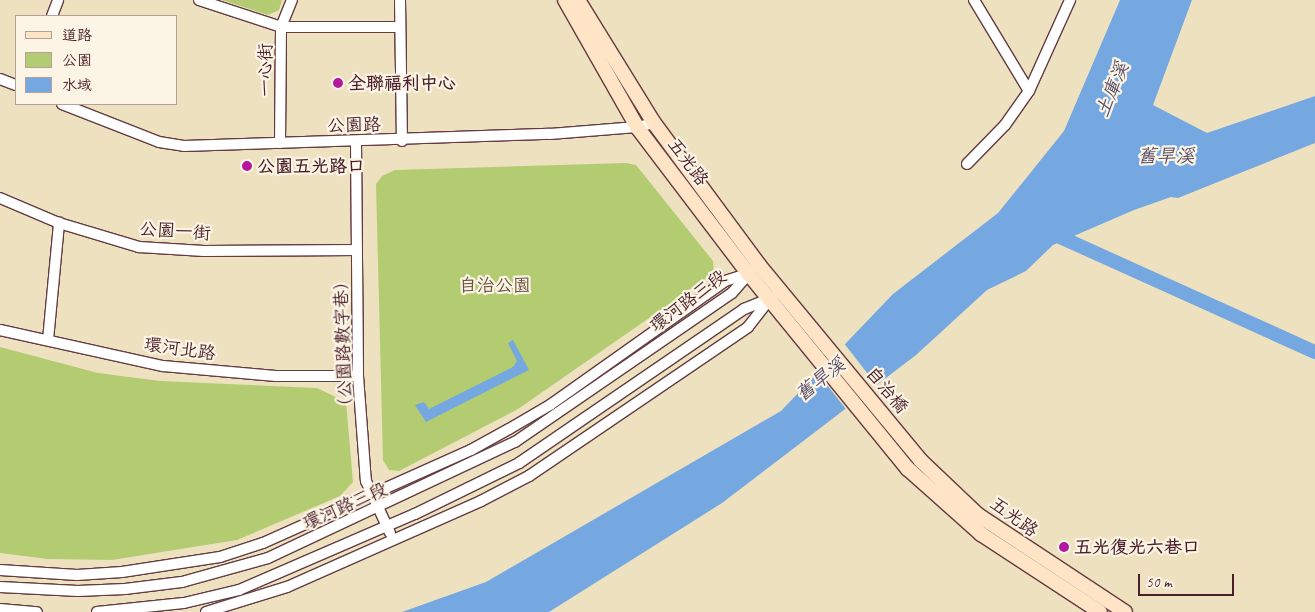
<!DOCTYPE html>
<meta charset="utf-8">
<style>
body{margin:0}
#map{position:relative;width:1315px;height:612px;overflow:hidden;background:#eee1c0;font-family:Caveat,"LXGW WenKai TC",sans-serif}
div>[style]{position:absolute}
.green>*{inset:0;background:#b3cc71}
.water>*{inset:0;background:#75a7e0}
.pier>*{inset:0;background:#eee1c0;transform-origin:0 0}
.canal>*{height:14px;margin:-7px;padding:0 7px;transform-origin:7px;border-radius:7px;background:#75a7e0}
.roads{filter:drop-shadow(1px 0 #633c41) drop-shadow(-1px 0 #633c41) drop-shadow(0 1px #633c41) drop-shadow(0 -1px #633c41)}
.minor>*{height:10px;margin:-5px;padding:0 5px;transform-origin:5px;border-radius:5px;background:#fff}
.secondary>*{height:14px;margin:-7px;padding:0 7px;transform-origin:7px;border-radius:7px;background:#ffe4c6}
.dots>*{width:14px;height:14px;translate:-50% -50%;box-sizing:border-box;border:2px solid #fcf5e5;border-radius:50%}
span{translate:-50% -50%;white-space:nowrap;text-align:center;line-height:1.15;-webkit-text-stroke:4.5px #fcf5e5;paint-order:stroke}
.street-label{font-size:18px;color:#4a1f2b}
.poi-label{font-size:18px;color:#4a1f2b;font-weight:700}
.left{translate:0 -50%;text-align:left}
.park-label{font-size:18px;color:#6a5340}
.water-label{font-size:19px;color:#594f6a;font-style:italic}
.legend{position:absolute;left:15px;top:15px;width:162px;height:90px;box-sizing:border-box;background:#fcf5e5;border:1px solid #b59f9b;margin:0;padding:6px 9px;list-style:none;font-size:15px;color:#4a1f2b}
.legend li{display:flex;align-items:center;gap:10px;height:25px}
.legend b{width:25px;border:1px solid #b59f9b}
.scale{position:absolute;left:1138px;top:574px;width:96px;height:22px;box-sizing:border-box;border:2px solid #4a1f2b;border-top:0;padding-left:6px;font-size:15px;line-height:18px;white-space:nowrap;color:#4a1f2b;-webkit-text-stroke:4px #fcf5e5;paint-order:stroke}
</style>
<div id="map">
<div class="green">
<div style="clip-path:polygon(222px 0,282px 0,279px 10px,268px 15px)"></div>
<div style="clip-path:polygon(626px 163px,636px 165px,713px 261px,714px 273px,518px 409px,399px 471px,389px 470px,383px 460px,376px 184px,382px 176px,395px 170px)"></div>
<div style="clip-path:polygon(0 347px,98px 373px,160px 381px,317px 388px,346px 402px,353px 482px,340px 496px,237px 540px,112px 560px,48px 559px,0 553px)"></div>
</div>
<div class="water">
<div style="clip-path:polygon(1120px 0,1192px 0,1153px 105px,1207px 133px,1315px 96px,1315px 143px,1178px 198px,1171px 197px,1134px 210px,1053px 245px,1026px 271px,987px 290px,916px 355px,722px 503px,549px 612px,402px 612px,486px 582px,781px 411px,893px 294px,998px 213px,1064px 131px)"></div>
<div style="clip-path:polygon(513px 340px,529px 370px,426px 422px,415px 405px,424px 402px,429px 409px,513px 367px,517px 361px,508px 343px)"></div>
</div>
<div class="pier">
<div style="left:843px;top:342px;width:57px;height:39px;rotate:52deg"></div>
</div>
<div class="canal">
<div style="left:1049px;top:232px;width:292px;rotate:24.3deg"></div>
</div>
<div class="roads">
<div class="minor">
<div style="left:199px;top:0;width:86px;rotate:18.2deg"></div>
<div style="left:281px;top:27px;width:119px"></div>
<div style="left:400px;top:0;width:141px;rotate:89.2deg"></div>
<div style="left:974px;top:0;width:106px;rotate:58.9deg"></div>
<div style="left:52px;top:16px;width:17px;rotate:-69deg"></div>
<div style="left:0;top:79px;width:17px;rotate:21deg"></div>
<div style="left:62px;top:104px;width:104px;rotate:21.4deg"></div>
<div style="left:159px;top:142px;width:25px;rotate:9deg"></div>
<div style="left:184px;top:146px;width:366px;rotate:-1.9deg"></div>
<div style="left:550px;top:134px;width:87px;rotate:-4.6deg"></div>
<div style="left:637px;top:127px;width:17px;rotate:-13deg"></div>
<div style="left:356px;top:142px;width:234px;rotate:89.5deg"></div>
<div style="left:358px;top:376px;width:94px;rotate:85.7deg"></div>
<div style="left:365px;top:470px;width:11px;rotate:85deg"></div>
<div style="left:366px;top:481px;width:57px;rotate:65.2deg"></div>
<div style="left:280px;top:143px;width:116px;rotate:-89.5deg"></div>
<div style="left:281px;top:27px;width:29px;rotate:-68deg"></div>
<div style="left:967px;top:164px;width:54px;rotate:-45.7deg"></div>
<div style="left:1005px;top:125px;width:42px;rotate:-54.8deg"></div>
<div style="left:1029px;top:91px;width:100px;rotate:-65.7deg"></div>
<div style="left:0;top:198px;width:64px;rotate:23deg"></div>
<div style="left:59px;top:223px;width:84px;rotate:16.7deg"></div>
<div style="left:139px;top:247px;width:65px;rotate:3.5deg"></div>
<div style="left:204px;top:251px;width:153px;rotate:-0.4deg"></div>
<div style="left:0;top:330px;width:167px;rotate:12.5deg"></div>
<div style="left:163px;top:366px;width:113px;rotate:5.1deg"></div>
<div style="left:276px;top:376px;width:82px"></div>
<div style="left:48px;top:340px;width:118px;rotate:-84.6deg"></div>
<div style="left:0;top:570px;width:77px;rotate:3.7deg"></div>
<div style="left:77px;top:575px;width:45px;rotate:-3.8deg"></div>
<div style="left:122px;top:572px;width:99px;rotate:-8.7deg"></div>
<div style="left:220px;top:557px;width:45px;rotate:-18deg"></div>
<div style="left:263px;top:543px;width:228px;rotate:-24.1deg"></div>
<div style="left:471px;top:450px;width:43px;rotate:-28.9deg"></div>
<div style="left:509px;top:429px;width:48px;rotate:-30.3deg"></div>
<div style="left:550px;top:405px;width:214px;rotate:-35.3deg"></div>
<div style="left:725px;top:281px;width:23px;rotate:-18deg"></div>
<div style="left:0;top:587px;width:78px;rotate:2.9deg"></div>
<div style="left:78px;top:591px;width:47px;rotate:-2.4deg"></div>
<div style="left:125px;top:589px;width:57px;rotate:-7deg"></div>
<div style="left:182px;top:582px;width:89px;rotate:-15.6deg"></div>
<div style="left:268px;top:558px;width:273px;rotate:-25.2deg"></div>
<div style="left:515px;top:442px;width:263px;rotate:-34.5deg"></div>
<div style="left:732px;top:293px;width:30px;rotate:-49deg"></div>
<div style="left:0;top:609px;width:37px;rotate:5deg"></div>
<div style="left:97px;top:612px;width:87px;rotate:-5.9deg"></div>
<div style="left:184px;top:603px;width:57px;rotate:-13.3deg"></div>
<div style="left:239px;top:590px;width:192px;rotate:-23.4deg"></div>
<div style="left:415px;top:514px;width:116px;rotate:-26.1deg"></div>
<div style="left:519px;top:463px;width:273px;rotate:-34.4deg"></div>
<div style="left:744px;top:309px;width:31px;rotate:-22deg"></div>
<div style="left:206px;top:612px;width:85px;rotate:-17.2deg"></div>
<div style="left:287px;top:587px;width:212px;rotate:-23.9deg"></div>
<div style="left:481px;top:501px;width:54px;rotate:-27.5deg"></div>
<div style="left:529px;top:476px;width:265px;rotate:-34.2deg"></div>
<div style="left:748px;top:327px;width:34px;rotate:-52deg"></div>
</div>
<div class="secondary">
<div style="left:565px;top:0;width:146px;rotate:60.4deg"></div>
<div style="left:637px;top:127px;width:183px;rotate:52.8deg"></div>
<div style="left:748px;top:273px;width:253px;rotate:50.8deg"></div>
<div style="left:908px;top:469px;width:98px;rotate:41.7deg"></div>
<div style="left:981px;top:534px;width:142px;rotate:33.2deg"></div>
<div style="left:578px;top:0;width:145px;rotate:58.3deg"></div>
<div style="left:654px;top:123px;width:177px;rotate:53.5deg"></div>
<div style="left:759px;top:265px;width:254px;rotate:50.4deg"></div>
<div style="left:921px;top:461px;width:79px;rotate:43.5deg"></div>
<div style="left:978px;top:515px;width:176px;rotate:33.4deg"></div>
</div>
</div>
<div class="dots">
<div style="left:338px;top:83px;background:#b5179e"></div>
<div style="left:247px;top:166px;background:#b5179e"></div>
<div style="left:1064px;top:547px;background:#b5179e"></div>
</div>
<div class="street-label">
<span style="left:265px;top:70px;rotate:-90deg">一心街</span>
<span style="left:354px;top:125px;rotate:-1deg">公園路</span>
<span style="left:688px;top:162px;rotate:53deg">五光路</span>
<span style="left:175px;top:231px;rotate:4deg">公園一街</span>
<span style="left:688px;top:301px;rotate:-37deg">環河路三段</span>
<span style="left:343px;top:344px;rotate:-92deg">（公園路數字巷）</span>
<span style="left:180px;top:349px;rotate:8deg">環河北路</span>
<span style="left:887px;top:390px;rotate:50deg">自治橋</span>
<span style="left:345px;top:506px;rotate:-24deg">環河路三段</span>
<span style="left:1014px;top:517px;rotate:36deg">五光路</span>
</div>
<div class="poi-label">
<span class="left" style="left:348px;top:83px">全聯福利中心</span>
<span class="left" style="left:257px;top:166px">公園五光路口</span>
<span class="left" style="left:1074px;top:547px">五光復光六巷口</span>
</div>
<div class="park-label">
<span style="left:495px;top:285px">自治公園</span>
</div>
<div class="water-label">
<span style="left:1113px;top:90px;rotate:-68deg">土庫溪</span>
<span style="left:1166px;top:157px">舊旱溪</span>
<span style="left:821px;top:380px;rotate:-38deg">舊旱溪</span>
</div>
<ul class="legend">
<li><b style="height:6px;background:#ffe4c6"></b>道路</li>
<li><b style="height:14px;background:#b3cc71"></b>公園</li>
<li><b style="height:14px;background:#75a7e0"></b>水域</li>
</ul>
<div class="scale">50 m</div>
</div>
